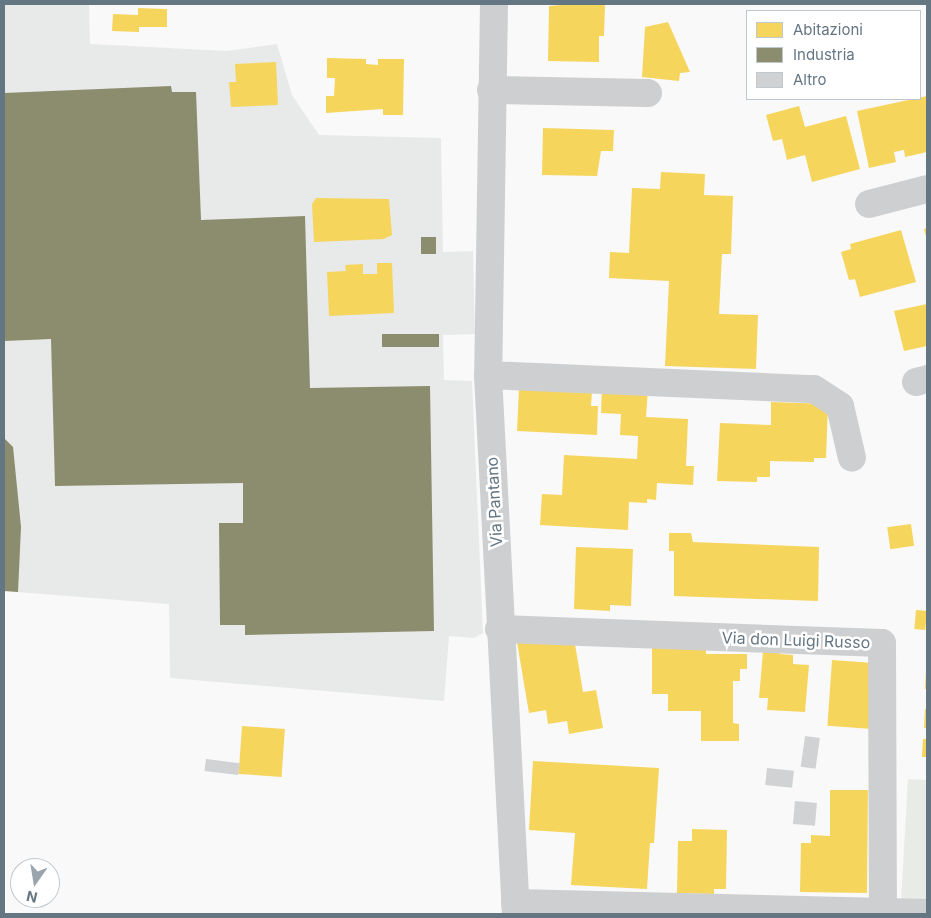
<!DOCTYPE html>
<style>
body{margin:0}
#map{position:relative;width:931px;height:918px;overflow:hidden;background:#f9f9f9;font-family:Inter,sans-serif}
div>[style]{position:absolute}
.built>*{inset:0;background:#e8e9e9}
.green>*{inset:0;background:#e8ebe6}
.homes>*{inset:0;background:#f6d55c;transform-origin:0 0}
.industry>*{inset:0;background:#8c8c6e;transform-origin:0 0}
.building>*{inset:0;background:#d0d2d3;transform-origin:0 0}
.minor>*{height:28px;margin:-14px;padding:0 14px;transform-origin:14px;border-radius:14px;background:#cecfd0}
span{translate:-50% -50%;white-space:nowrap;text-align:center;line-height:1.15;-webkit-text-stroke:5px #fff;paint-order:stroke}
.street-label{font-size:16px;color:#657683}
.frame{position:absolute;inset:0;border:5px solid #657683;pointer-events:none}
.legend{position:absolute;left:746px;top:10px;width:175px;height:90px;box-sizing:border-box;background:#fff;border:1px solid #c1c8cd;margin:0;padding:6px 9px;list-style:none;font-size:15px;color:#657683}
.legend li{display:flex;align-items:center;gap:10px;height:25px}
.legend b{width:25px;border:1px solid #c1c8cd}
.north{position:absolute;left:10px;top:858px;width:50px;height:50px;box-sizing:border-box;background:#fff;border:1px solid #c1c8cd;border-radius:50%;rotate:193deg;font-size:14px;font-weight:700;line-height:20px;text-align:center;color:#657683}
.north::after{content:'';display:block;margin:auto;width:18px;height:22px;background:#99a4ac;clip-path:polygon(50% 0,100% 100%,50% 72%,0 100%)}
</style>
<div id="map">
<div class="built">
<div style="clip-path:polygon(4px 4px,89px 4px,90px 44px,227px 51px,277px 44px,292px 95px,319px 135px,441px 138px,443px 252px,473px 251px,475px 334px,443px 335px,444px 380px,472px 381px,483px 633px,474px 638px,449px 636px,444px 701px,170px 678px,169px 604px,4px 591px)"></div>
</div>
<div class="green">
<div style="clip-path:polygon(908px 779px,927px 780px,927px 903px,901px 902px)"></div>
</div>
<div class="homes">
<div style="clip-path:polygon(572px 4px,605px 4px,604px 36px,599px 36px,599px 62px,548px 61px,549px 6px)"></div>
<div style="clip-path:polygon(138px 8px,167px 9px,167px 27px,139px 27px,139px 32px,112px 31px,113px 14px,138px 15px)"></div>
<div style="clip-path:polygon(668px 22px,690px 72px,680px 73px,679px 81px,642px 77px,645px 27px)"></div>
<div style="clip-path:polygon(327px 58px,366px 59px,366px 64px,378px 65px,378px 59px,404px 59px,403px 115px,383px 115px,383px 109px,326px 113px,326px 96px,334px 96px,335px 78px,327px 78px)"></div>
<div style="clip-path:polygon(276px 62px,278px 105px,231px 107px,229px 82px,236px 82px,235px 64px)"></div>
<div style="clip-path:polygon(927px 96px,927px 152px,905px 157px,904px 150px,894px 152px,896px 162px,869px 168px,857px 111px)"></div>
<div style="clip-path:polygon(799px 106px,805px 127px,846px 116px,860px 169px,812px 182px,805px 155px,787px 160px,782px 139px,773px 141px,766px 115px)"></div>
<div style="clip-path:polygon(543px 128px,614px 130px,613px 151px,601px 151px,597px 176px,542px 175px)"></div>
<div style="clip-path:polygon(661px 172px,705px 174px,704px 195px,733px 196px,731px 254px,722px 254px,719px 314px,758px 315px,756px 369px,665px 366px,669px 281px,609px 278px,610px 252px,629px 253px,632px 188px,660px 189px)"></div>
<div style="clip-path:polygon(316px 198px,389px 199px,392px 235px,384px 239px,314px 242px,312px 204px)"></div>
<div style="clip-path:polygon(927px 228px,927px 240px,924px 229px)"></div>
<div style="clip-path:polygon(901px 230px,916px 282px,860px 297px,855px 279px,849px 280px,841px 252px,851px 249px,850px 244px)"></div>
<div style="clip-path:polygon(377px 263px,392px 263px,394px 313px,329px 316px,327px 272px,346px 271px,345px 265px,363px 264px,363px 274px,377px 274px)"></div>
<div style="clip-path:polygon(927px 304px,927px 346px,904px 351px,894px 311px)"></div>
<div style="clip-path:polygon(602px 387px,648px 389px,646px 417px,688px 419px,686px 466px,694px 466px,693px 485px,657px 483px,656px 500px,647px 499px,647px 503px,629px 502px,628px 530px,540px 525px,542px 494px,562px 495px,564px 455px,637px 459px,638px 436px,620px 435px,621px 414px,601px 413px)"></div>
<div style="clip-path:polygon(519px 388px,592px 391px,591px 406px,598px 406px,597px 435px,517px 431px)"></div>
<div style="clip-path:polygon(771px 402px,828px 404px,826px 458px,814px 458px,814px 462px,770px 461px,770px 477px,757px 477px,757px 482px,717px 481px,720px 423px,771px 425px)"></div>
<div style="left:911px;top:524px;width:22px;height:24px;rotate:82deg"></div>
<div style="clip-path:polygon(669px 533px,691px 533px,693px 542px,819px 547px,818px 601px,674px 596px,674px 551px,669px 551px)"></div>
<div style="clip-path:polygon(576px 547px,633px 549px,631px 606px,610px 605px,610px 611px,574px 609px)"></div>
<div style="left:916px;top:610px;width:11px;height:19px;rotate:5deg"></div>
<div style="clip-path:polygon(573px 632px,583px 692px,596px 690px,603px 728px,569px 734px,567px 721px,548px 724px,546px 710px,529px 713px,517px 642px)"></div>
<div style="clip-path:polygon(652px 643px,706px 643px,706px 654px,747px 654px,747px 669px,740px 669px,740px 681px,733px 681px,733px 723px,739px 724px,739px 741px,701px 741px,701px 711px,668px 711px,668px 694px,652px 694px)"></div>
<div style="clip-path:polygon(780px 649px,780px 654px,793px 655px,793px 664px,809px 665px,805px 712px,767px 710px,768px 698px,759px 698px,763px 652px)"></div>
<div style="left:832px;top:660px;width:45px;height:66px;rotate:4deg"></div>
<div style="clip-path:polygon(926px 671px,927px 671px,927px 689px,925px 689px)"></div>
<div style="clip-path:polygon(925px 709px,927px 709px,927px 728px,924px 728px)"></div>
<div style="left:242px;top:726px;width:43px;height:48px;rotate:4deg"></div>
<div style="clip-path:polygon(923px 739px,927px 739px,927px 757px,922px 757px)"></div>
<div style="clip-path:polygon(533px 761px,659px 768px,654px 843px,650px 843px,647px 889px,571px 885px,575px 833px,529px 830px)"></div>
<div style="clip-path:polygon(830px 790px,868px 790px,867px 893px,800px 892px,801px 843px,811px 843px,811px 835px,830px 836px)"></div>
<div style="clip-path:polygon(692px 829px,727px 830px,726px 889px,714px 889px,714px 894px,677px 893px,678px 841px,692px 841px)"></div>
</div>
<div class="industry">
<div style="clip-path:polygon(171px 86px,172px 92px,196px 92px,201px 220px,305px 216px,310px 388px,430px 386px,434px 631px,245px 635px,245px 625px,220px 625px,219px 523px,243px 523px,243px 483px,55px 486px,51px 339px,4px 341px,4px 93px)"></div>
<div style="left:436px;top:237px;width:17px;height:15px;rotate:90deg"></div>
<div style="left:439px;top:334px;width:13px;height:57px;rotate:90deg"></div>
<div style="clip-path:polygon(4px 438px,13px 447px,21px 527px,18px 592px,4px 591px)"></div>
</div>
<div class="building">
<div style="left:805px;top:736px;width:15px;height:31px;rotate:8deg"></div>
<div style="left:206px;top:759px;width:34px;height:12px;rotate:7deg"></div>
<div style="left:767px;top:768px;width:27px;height:17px;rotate:6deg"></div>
<div style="left:795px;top:801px;width:22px;height:23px;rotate:5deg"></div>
</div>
<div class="minor">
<div style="left:494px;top:4px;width:371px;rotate:90.9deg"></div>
<div style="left:488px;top:375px;width:540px;rotate:87.03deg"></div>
<div style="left:491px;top:90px;width:157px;rotate:1.1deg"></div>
<div style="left:869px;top:204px;width:60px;rotate:-14.5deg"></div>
<div style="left:488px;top:375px;width:326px;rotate:2.5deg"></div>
<div style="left:814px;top:389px;width:31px;rotate:33deg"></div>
<div style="left:840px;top:406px;width:53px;rotate:77deg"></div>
<div style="left:916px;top:382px;width:11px;rotate:-15deg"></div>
<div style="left:499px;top:629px;width:383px;rotate:2.1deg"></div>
<div style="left:882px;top:643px;width:271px;rotate:89.8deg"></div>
<div style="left:515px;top:903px;width:412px;rotate:1.4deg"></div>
</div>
<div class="street-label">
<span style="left:494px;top:502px;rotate:-93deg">Via Pantano</span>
<span style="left:796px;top:640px;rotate:2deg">Via don Luigi Russo</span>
</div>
<div class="frame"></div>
<ul class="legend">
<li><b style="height:14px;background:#f6d55c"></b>Abitazioni</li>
<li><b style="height:14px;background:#8c8c6e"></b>Industria</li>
<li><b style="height:14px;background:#d0d2d3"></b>Altro</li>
</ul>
<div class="north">N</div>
</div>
